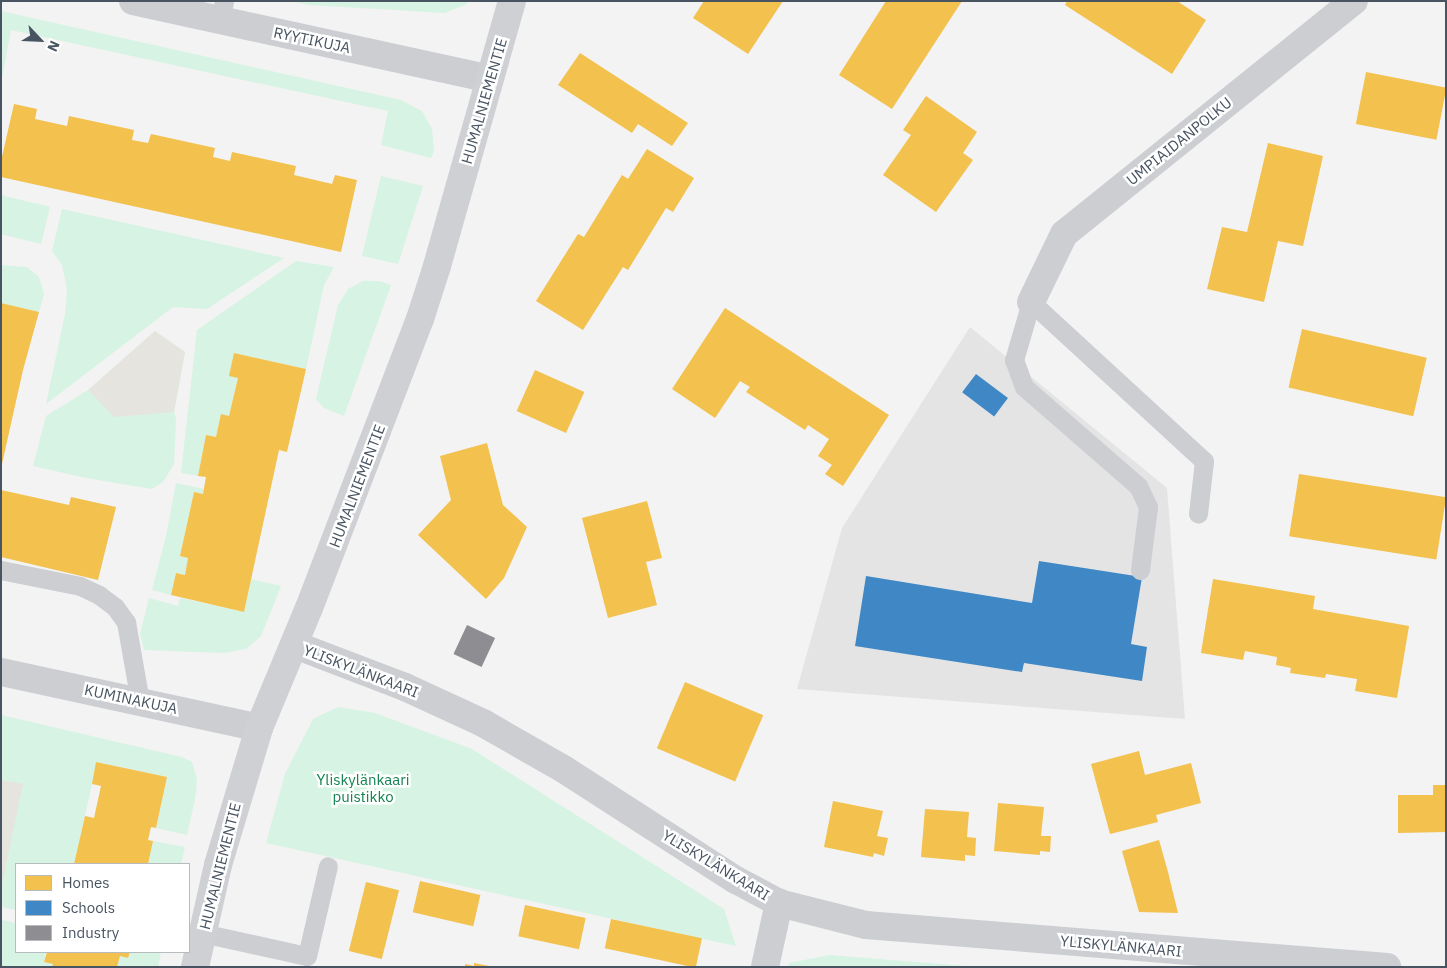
<!DOCTYPE html>
<meta charset="utf-8">
<style>
body{margin:0}
#map{position:relative;width:1447px;height:968px;overflow:hidden;background:#f3f3f3;font-family:"IBM Plex Sans",sans-serif}
div>[style]{position:absolute}
.education>*{inset:0;background:#e4e4e5}
.green>*{inset:0;background:#d6f3e3}
.sand>*{inset:0;background:#e6e4df}
.homes>*{inset:0;background:#f2c14e;transform-origin:0 0}
.schools>*{inset:0;background:#3f88c5;transform-origin:0 0}
.industry>*{inset:0;background:#8d8d92;transform-origin:0 0}
.lane>*{height:19px;margin:-9.5px;padding:0 9.5px;transform-origin:9.5px;border-radius:9.5px;background:#ccced2}
.street>*{height:28px;margin:-14px;padding:0 14px;transform-origin:14px;border-radius:14px;background:#ccced2}
.secondary>*{height:28px;margin:-14px;padding:0 14px;transform-origin:14px;border-radius:14px;background:#ced0d4}
span{translate:-50% -50%;white-space:nowrap;text-align:center;line-height:1.15;-webkit-text-stroke:5px #fff;paint-order:stroke}
.street-label{font-size:15px;color:#485461}
.park-label{font-size:15px;color:#128351}
.frame{position:absolute;inset:0;border:2px solid #485461;pointer-events:none}
.legend{position:absolute;left:15px;top:863px;width:175px;height:90px;box-sizing:border-box;background:#fff;border:1px solid #b6bbc0;margin:0;padding:6px 9px;list-style:none;font-size:15px;color:#485461}
.legend li{display:flex;align-items:center;gap:10px;height:25px}
.legend b{width:25px;border:1px solid #b6bbc0}
.north{position:absolute;left:15px;top:15px;width:50px;height:50px;-webkit-text-stroke:4px #fff;paint-order:stroke;rotate:115deg;font-size:14px;font-weight:700;line-height:20px;text-align:center;color:#485461}
.north::after{content:'';display:block;margin:auto;width:18px;height:22px;background:#485461;clip-path:polygon(50% 0,100% 100%,50% 72%,0 100%)}
</style>
<div id="map">
<div class="education">
<div style="clip-path:polygon(970px 327px,1167px 488px,1185px 719px,797px 689px,842px 528px)"></div>
</div>
<div class="green">
<div style="clip-path:polygon(291px 1px,469px 1px,467px 4px,445px 13px,309px 5px)"></div>
<div style="clip-path:polygon(1px 11px,401px 100px,422px 111px,432px 129px,434px 151px,431px 158px,381px 145px,388px 111px,11px 30px,1px 83px)"></div>
<div style="clip-path:polygon(381px 176px,423px 186px,398px 264px,362px 256px)"></div>
<div style="clip-path:polygon(1px 195px,50px 207px,41px 244px,1px 234px)"></div>
<div style="clip-path:polygon(62px 209px,284px 258px,207px 309px,173px 307px,46px 404px,65px 314px,67px 289px,62px 265px,52px 251px)"></div>
<div style="clip-path:polygon(296px 261px,334px 267px,324px 285px,306px 369px,234px 353px,238px 378px,229px 416px,221px 415px,216px 437px,206px 435px,198px 476px,181px 473px,197px 330px)"></div>
<div style="clip-path:polygon(1px 265px,27px 267px,39px 277px,44px 294px,39px 312px,1px 303px)"></div>
<div style="clip-path:polygon(363px 281px,379px 281px,391px 285px,344px 416px,324px 408px,316px 399px,338px 305px,348px 289px)"></div>
<div style="clip-path:polygon(155px 331px,185px 352px,174px 412px,176px 419px,174px 464px,163px 482px,152px 489px,86px 478px,33px 466px,46px 416px,88px 390px)"></div>
<div style="clip-path:polygon(176px 483px,204px 489px,203px 494px,194px 492px,180px 556px,188px 558px,185px 575px,176px 573px,171px 595px,152px 590px,166px 536px)"></div>
<div style="clip-path:polygon(251px 579px,281px 586px,261px 636px,246px 649px,224px 653px,144px 650px,140px 634px,149px 598px,178px 606px,180px 598px,244px 612px)"></div>
<div style="clip-path:polygon(338px 707px,375px 713px,472px 749px,724px 909px,736px 946px,266px 843px,285px 774px,313px 719px)"></div>
<div style="clip-path:polygon(1px 715px,182px 757px,192px 762px,197px 779px,195px 799px,187px 835px,156px 828px,167px 777px,97px 762px,74px 864px,16px 864px,16px 910px,1px 907px)"></div>
<div style="clip-path:polygon(153px 841px,185px 847px,181px 864px,148px 864px)"></div>
<div style="clip-path:polygon(2px 920px,16px 923px,16px 952px,46px 952px,44px 962px,53px 964px,52px 967px,1px 967px)"></div>
<div style="clip-path:polygon(130px 952px,161px 952px,158px 967px,117px 967px,120px 956px,128px 958px)"></div>
<div style="clip-path:polygon(829px 955px,978px 967px,788px 967px,789px 963px)"></div>
</div>
<div class="sand">
<div style="clip-path:polygon(155px 331px,185px 352px,174px 412px,114px 417px,88px 390px)"></div>
<div style="clip-path:polygon(1px 780px,23px 784px,1px 888px)"></div>
</div>
<div class="homes">
<div style="clip-path:polygon(704px 1px,783px 1px,748px 54px,693px 18px)"></div>
<div style="clip-path:polygon(886px 1px,962px 1px,892px 109px,839px 75px)"></div>
<div style="clip-path:polygon(1067px 1px,1177px 1px,1206px 20px,1172px 74px,1065px 5px)"></div>
<div style="clip-path:polygon(580px 53px,688px 123px,672px 146px,638px 124px,632px 133px,558px 85px)"></div>
<div style="left:1366px;top:72px;width:82px;height:53px;rotate:11deg"></div>
<div style="clip-path:polygon(926px 96px,977px 132px,963px 153px,973px 160px,936px 212px,883px 175px,911px 135px,903px 130px)"></div>
<div style="clip-path:polygon(14px 104px,37px 109px,35px 119px,67px 126px,69px 116px,134px 130px,132px 140px,148px 143px,151px 134px,215px 148px,213px 157px,230px 161px,232px 152px,296px 166px,294px 175px,332px 184px,335px 175px,357px 180px,341px 252px,1px 177px,1px 161px)"></div>
<div style="clip-path:polygon(1268px 143px,1323px 156px,1303px 246px,1278px 241px,1264px 302px,1207px 289px,1222px 227px,1247px 232px)"></div>
<div style="clip-path:polygon(647px 149px,694px 178px,673px 212px,666px 208px,628px 270px,623px 267px,583px 330px,536px 301px,578px 234px,584px 237px,622px 175px,628px 179px)"></div>
<div style="clip-path:polygon(1px 303px,39px 312px,23px 370px,2px 464px)"></div>
<div style="clip-path:polygon(725px 308px,889px 415px,843px 486px,825px 474px,832px 465px,818px 456px,829px 439px,808px 425px,805px 430px,746px 392px,750px 387px,740px 381px,715px 418px,672px 389px)"></div>
<div style="left:1302px;top:329px;width:128px;height:60px;rotate:13deg"></div>
<div style="clip-path:polygon(234px 353px,306px 369px,287px 452px,279px 450px,244px 612px,171px 595px,176px 573px,185px 575px,188px 558px,180px 556px,194px 492px,203px 494px,206px 477px,198px 476px,206px 435px,216px 437px,221px 414px,229px 416px,238px 378px,229px 376px)"></div>
<div style="left:535px;top:370px;width:54px;height:45px;rotate:24deg"></div>
<div style="clip-path:polygon(487px 443px,503px 505px,527px 527px,504px 578px,486px 599px,418px 535px,451px 500px,440px 456px)"></div>
<div style="left:1299px;top:474px;width:149px;height:63px;rotate:9deg"></div>
<div style="clip-path:polygon(1px 490px,69px 505px,71px 497px,116px 507px,98px 580px,1px 557px)"></div>
<div style="clip-path:polygon(647px 501px,662px 558px,646px 562px,657px 605px,608px 618px,582px 518px)"></div>
<div style="clip-path:polygon(1213px 579px,1315px 596px,1313px 609px,1409px 626px,1397px 698px,1355px 691px,1357px 679px,1326px 674px,1325px 678px,1290px 673px,1291px 668px,1276px 665px,1277px 657px,1245px 651px,1243px 660px,1201px 653px)"></div>
<div style="left:685px;top:682px;width:85px;height:72px;rotate:23deg"></div>
<div style="clip-path:polygon(1139px 751px,1145px 775px,1191px 763px,1201px 803px,1156px 815px,1158px 822px,1110px 834px,1091px 764px)"></div>
<div style="clip-path:polygon(96px 762px,167px 777px,156px 828px,151px 827px,148px 840px,153px 841px,148px 864px,74px 864px,85px 816px,94px 818px,101px 786px,92px 784px)"></div>
<div style="clip-path:polygon(1433px 785px,1446px 785px,1446px 832px,1398px 833px,1398px 795px,1433px 795px)"></div>
<div style="clip-path:polygon(833px 801px,883px 811px,877px 836px,888px 838px,884px 856px,874px 853px,873px 857px,824px 847px)"></div>
<div style="clip-path:polygon(998px 803px,1044px 807px,1041px 836px,1051px 836px,1050px 852px,1040px 851px,1040px 855px,994px 851px)"></div>
<div style="clip-path:polygon(925px 809px,969px 812px,967px 837px,976px 838px,975px 856px,965px 855px,965px 861px,921px 857px)"></div>
<div style="clip-path:polygon(1159px 840px,1168px 872px,1178px 913px,1139px 912px,1122px 851px)"></div>
<div style="left:420px;top:881px;width:62px;height:32px;rotate:13deg"></div>
<div style="left:366px;top:882px;width:34px;height:71px;rotate:14deg"></div>
<div style="left:525px;top:905px;width:62px;height:32px;rotate:12deg"></div>
<div style="left:611px;top:919px;width:93px;height:30px;rotate:12deg"></div>
<div style="clip-path:polygon(47px 952px,130px 952px,128px 958px,120px 956px,117px 967px,52px 967px,53px 964px,44px 962px)"></div>
<div style="clip-path:polygon(474px 963px,489px 966px,489px 967px,465px 967px,465px 964px,474px 966px)"></div>
</div>
<div class="schools">
<div style="left:976px;top:374px;width:40px;height:23px;rotate:37deg"></div>
<div style="clip-path:polygon(1039px 561px,1142px 577px,1131px 644px,1147px 647px,1142px 681px,1024px 663px,1022px 672px,855px 646px,866px 576px,1032px 603px)"></div>
</div>
<div class="industry">
<div style="left:467px;top:625px;width:31px;height:32px;rotate:25deg"></div>
</div>
<div class="lane">
<div style="left:220px;top:20px;width:19px;rotate:-78deg"></div>
<div style="left:1px;top:570px;width:81px;rotate:11.4deg"></div>
<div style="left:80px;top:586px;width:21px;rotate:25deg"></div>
<div style="left:99px;top:595px;width:20px;rotate:37deg"></div>
<div style="left:115px;top:607px;width:19px;rotate:54deg"></div>
<div style="left:126px;top:622px;width:80px;rotate:80deg"></div>
<div style="left:1140px;top:570px;width:64px;rotate:-82.8deg"></div>
<div style="left:1148px;top:507px;width:23px;rotate:-115deg"></div>
<div style="left:1138px;top:486px;width:151px;rotate:-139deg"></div>
<div style="left:1024px;top:387px;width:29px;rotate:-110deg"></div>
<div style="left:1014px;top:360px;width:60px;rotate:-73.7deg"></div>
<div style="left:1031px;top:302px;width:235px;rotate:42.6deg"></div>
<div style="left:1204px;top:461px;width:53px;rotate:96.5deg"></div>
<div style="left:202px;top:933px;width:107px;rotate:12.4deg"></div>
<div style="left:307px;top:956px;width:92px;rotate:-76.9deg"></div>
</div>
<div class="street">
<div style="left:133px;top:1px;width:365px;rotate:12.3deg"></div>
<div style="left:1031px;top:302px;width:76px;rotate:-64.1deg"></div>
<div style="left:1064px;top:234px;width:372px;rotate:-38.8deg"></div>
<div style="left:295px;top:645px;width:118px;rotate:20.9deg"></div>
<div style="left:405px;top:687px;width:86px;rotate:24.8deg"></div>
<div style="left:483px;top:723px;width:95px;rotate:29.8deg"></div>
<div style="left:565px;top:770px;width:203px;rotate:32.8deg"></div>
<div style="left:736px;top:880px;width:49px;rotate:28.1deg"></div>
<div style="left:779px;top:903px;width:90px;rotate:14.2deg"></div>
<div style="left:866px;top:925px;width:523px;rotate:4.61deg"></div>
<div style="left:1px;top:672px;width:264px;rotate:12.2deg"></div>
<div style="left:765px;top:967px;width:66px;rotate:-77.7deg"></div>
</div>
<div class="secondary">
<div style="left:195px;top:967px;width:105px;rotate:-77.3deg"></div>
<div style="left:218px;top:865px;width:143px;rotate:-73.3deg"></div>
<div style="left:259px;top:728px;width:130px;rotate:-67.4deg"></div>
<div style="left:309px;top:608px;width:310px;rotate:-69deg"></div>
<div style="left:420px;top:319px;width:56px;rotate:-72.2deg"></div>
<div style="left:437px;top:266px;width:275px;rotate:-74.2deg"></div>
</div>
<div class="street-label">
<span style="left:312px;top:40px;rotate:12deg">RYYTIKUJA</span>
<span style="left:484px;top:101px;rotate:-74deg">HUMALNIEMENTIE</span>
<span style="left:1179px;top:141px;rotate:-39deg">UMPIAIDANPOLKU</span>
<span style="left:357px;top:486px;rotate:-69deg">HUMALNIEMENTIE</span>
<span style="left:361px;top:671px;rotate:21deg">YLISKYLÄNKAARI</span>
<span style="left:131px;top:699px;rotate:12deg">KUMINAKUJA</span>
<span style="left:716px;top:865px;rotate:31deg">YLISKYLÄNKAARI</span>
<span style="left:220px;top:866px;rotate:-76deg">HUMALNIEMENTIE</span>
<span style="left:1121px;top:946px;rotate:5deg">YLISKYLÄNKAARI</span>
</div>
<div class="park-label">
<span style="left:363px;top:788px">Yliskylänkaari<br>puistikko</span>
</div>
<div class="frame"></div>
<ul class="legend">
<li><b style="height:14px;background:#f2c14e"></b>Homes</li>
<li><b style="height:14px;background:#3f88c5"></b>Schools</li>
<li><b style="height:14px;background:#8d8d92"></b>Industry</li>
</ul>
<div class="north">N</div>
</div>
